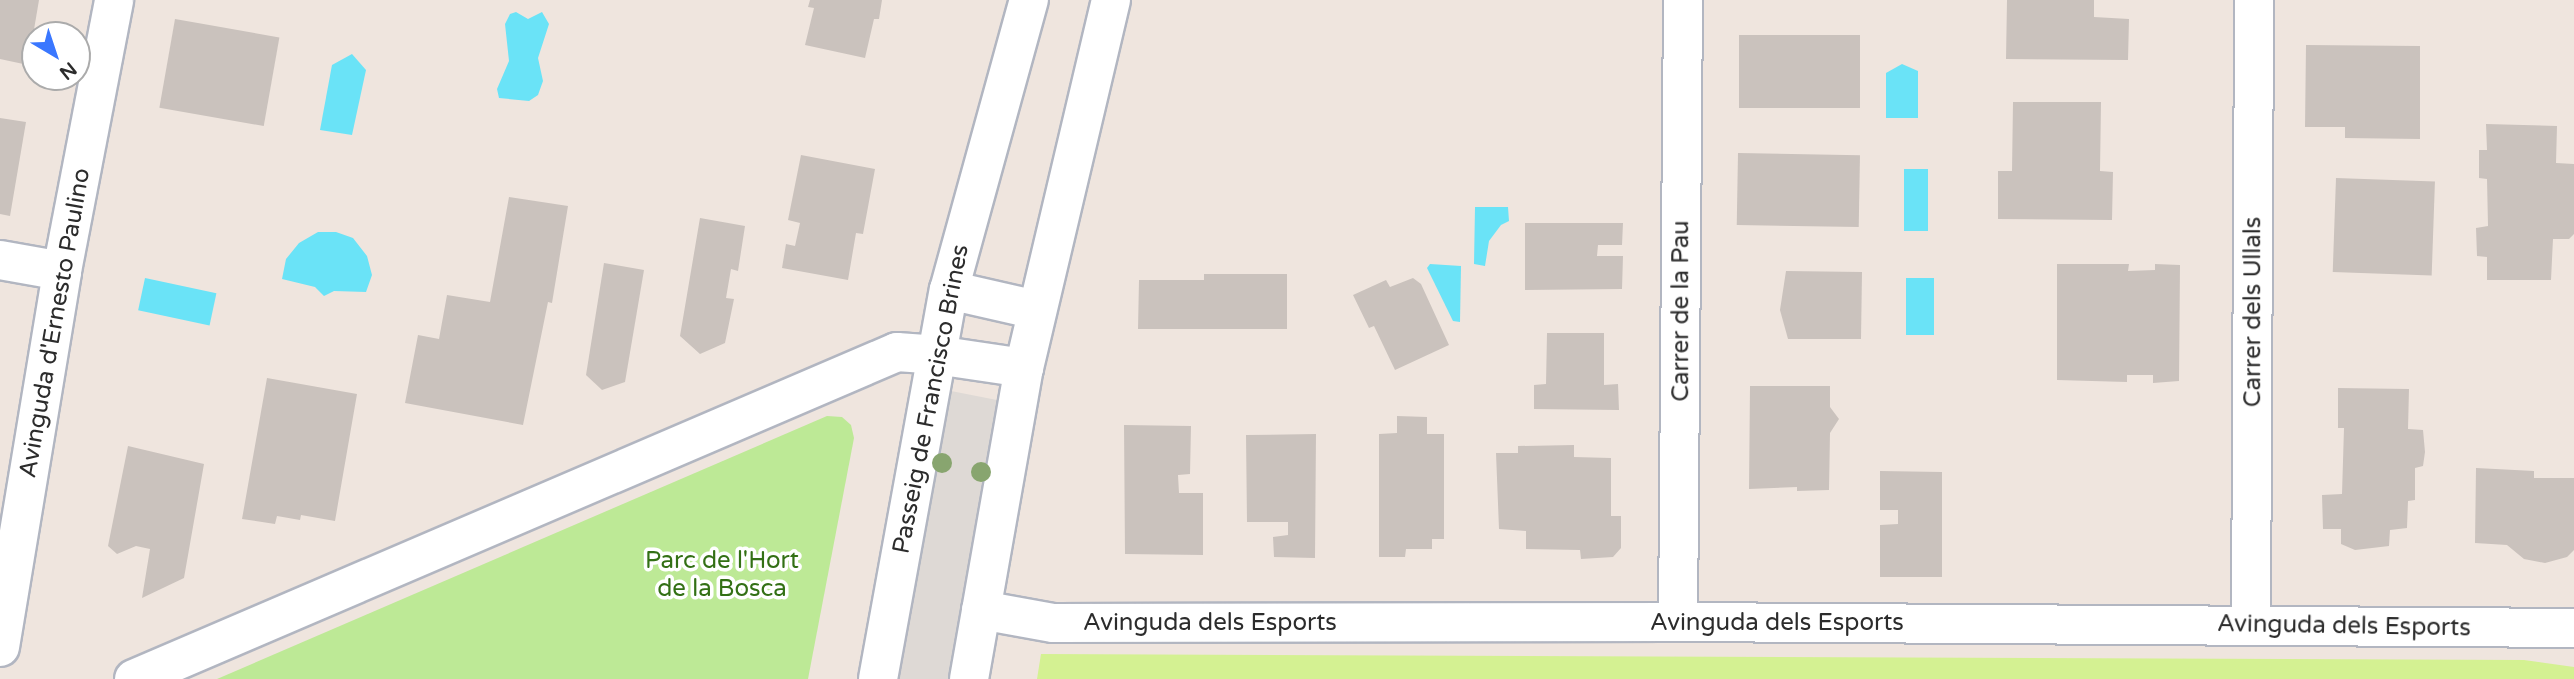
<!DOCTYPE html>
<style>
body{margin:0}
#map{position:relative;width:2574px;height:679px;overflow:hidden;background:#efe5de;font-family:"Varela Round",sans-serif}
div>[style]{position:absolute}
.green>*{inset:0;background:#bde996}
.pitch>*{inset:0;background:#d4f192}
.plaza>*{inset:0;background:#ded9d5;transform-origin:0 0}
.water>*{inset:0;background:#6ae3f7;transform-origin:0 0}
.building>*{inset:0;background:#cac2bd;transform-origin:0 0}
.roads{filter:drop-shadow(2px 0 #b2b6c1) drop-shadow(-2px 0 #b2b6c1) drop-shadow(0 2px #b2b6c1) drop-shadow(0 -2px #b2b6c1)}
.street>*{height:38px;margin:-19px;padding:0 19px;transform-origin:19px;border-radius:19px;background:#fff}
.secondary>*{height:38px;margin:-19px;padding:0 19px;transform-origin:19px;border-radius:19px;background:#fff}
.trees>*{width:20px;height:20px;margin:-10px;border-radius:50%;background:#88a56f}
span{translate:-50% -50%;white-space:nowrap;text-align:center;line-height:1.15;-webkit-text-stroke:7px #fff;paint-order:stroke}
.street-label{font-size:24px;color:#2c2c2c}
.park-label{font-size:24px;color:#337015}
.north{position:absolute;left:21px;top:21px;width:70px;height:70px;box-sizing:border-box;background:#fff;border:2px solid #ababab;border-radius:50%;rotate:141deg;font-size:19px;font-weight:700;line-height:28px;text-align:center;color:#2c2c2c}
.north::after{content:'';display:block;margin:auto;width:24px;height:32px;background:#3a77ff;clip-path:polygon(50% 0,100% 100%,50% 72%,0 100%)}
</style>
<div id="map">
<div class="green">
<div style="clip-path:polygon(827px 416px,842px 417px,851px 425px,854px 438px,808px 679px,217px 679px)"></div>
</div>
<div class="pitch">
<div style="clip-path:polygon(1041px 654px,2524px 660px,2574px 667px,2574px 679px,1037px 679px)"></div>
</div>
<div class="plaza">
<div style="left:946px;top:390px;width:57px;height:294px;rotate:11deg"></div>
</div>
<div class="water">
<div style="clip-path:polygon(516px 12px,528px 19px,542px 12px,549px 24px,538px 58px,543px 81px,538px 95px,529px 101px,499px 98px,497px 89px,509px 61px,505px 24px,510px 14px)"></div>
<div style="clip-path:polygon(352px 54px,366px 70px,352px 135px,320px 130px,332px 65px)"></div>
<div style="clip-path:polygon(1902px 64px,1918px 71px,1918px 118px,1886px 118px,1886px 73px)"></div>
<div style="left:1904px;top:169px;width:24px;height:62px"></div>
<div style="clip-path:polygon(1475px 207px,1508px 207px,1509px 221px,1501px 225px,1489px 241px,1485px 266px,1474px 264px)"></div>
<div style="clip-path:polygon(318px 232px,336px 232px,353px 238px,367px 256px,372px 275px,366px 292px,334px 291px,324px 296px,315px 287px,282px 279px,286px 259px,299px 243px)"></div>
<div style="clip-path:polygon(1430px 264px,1461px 266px,1460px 322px,1453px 321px,1427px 268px)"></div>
<div style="left:145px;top:278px;width:73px;height:33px;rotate:12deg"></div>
<div style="left:1906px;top:278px;width:28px;height:57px"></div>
</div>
<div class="building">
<div style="clip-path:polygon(0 0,39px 0,28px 65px,0 59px)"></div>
<div style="clip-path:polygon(810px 0,882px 0,879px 19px,874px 19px,865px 58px,805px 45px,814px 8px,808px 7px)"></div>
<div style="clip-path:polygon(2007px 0,2094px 0,2094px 17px,2129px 19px,2128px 60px,2006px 59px)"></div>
<div style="left:175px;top:19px;width:106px;height:90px;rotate:10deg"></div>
<div style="left:1739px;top:35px;width:121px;height:73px"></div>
<div style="clip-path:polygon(2306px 45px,2420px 46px,2420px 139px,2345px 138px,2345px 127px,2305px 127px)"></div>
<div style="clip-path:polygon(2013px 102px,2101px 102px,2100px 171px,2113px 172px,2112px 220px,1998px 219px,1998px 171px,2012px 171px)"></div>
<div style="clip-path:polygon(0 118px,26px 122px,10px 216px,0 214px)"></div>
<div style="clip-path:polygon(2486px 124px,2557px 126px,2556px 163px,2574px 164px,2574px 234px,2569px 239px,2553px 239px,2551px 280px,2487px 280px,2487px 257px,2477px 256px,2476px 228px,2488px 226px,2487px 179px,2479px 178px,2479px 150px,2487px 150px)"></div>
<div style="left:1738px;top:153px;width:122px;height:72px;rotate:1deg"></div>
<div style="clip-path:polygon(801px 155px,875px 169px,863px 234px,856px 233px,848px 280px,782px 268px,786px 244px,795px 246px,800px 223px,788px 220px)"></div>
<div style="left:2336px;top:178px;width:99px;height:94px;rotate:2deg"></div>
<div style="clip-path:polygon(509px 197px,568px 206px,552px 303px,548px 302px,523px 425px,405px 403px,418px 335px,439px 339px,447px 295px,490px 302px)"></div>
<div style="clip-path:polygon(700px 218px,745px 226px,738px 271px,731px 269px,726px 298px,734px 299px,725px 343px,700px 354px,680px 336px)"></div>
<div style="clip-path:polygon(1525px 223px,1623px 223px,1622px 245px,1598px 245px,1597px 256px,1623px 256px,1622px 289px,1525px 290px)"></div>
<div style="clip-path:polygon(604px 263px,644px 270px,625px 382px,602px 390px,586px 375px)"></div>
<div style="clip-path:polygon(2057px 264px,2129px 264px,2128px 271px,2155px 270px,2155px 264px,2180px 265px,2179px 381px,2153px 383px,2153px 375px,2127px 375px,2127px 382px,2057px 380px)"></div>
<div style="clip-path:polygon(1786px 271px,1862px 272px,1861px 339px,1788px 339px,1780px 310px)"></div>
<div style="clip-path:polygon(1204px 274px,1287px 274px,1287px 329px,1138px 329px,1139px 280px,1204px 280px)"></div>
<div style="clip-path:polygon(1413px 278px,1421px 284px,1449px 345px,1395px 370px,1374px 326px,1369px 328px,1353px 295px,1386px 280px,1390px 287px)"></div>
<div style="clip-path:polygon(1547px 333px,1604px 333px,1604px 385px,1618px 384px,1619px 410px,1534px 409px,1534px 385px,1546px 384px)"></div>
<div style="clip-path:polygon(267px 378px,357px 394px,335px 521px,301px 515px,300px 520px,277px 516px,275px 524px,242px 519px)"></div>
<div style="clip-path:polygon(1750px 386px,1830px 386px,1830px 407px,1839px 419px,1830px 433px,1829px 490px,1797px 491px,1797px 487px,1749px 489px)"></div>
<div style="clip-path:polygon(2338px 388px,2409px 389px,2408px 429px,2423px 430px,2425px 452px,2423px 466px,2415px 468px,2415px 500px,2408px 501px,2407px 528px,2390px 530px,2389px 546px,2355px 550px,2341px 544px,2341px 529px,2323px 529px,2322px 495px,2342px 494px,2344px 428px,2338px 428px)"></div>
<div style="clip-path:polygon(1397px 416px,1427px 417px,1427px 434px,1444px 434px,1444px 539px,1432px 539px,1432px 549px,1406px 549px,1405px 557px,1379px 557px,1379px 434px,1397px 433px)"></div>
<div style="clip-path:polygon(1124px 425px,1191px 426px,1190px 474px,1178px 475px,1179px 493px,1203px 493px,1203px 555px,1125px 554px)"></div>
<div style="clip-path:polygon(1316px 434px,1315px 558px,1274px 557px,1273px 537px,1288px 535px,1288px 522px,1247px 522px,1246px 435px)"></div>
<div style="clip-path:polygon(1574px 445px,1574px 457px,1611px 458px,1611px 516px,1621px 516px,1621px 548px,1613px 557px,1581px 559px,1580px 550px,1526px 549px,1526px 531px,1499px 529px,1496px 453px,1518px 453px,1518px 446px)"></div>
<div style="clip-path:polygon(128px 446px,204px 464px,184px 578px,142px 598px,150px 549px,136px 546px,117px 554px,108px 546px)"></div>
<div style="clip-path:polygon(2476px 468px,2534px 471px,2534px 478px,2574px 478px,2574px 550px,2567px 557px,2545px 563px,2524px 559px,2507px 545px,2475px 543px)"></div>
<div style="clip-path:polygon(1880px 471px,1942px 472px,1942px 577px,1880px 577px,1880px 525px,1898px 524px,1898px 510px,1880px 510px)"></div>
</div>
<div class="roads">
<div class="street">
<div style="left:0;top:260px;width:63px;rotate:10.1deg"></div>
<div style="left:981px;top:610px;width:73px;rotate:10.2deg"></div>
<div style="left:1053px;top:623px;width:625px;rotate:-0.09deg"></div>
<div style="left:1678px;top:622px;width:896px;rotate:0.38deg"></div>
<div style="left:1678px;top:622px;width:622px;rotate:-89.54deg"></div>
<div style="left:2251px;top:625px;width:625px;rotate:-89.72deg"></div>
<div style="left:0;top:647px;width:381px;rotate:-80.6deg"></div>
<div style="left:62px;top:271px;width:276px;rotate:-79.1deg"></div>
<div style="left:134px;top:679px;width:830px;rotate:-23.2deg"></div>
<div style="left:897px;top:352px;width:39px;rotate:4deg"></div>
</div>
<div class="secondary">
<div style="left:949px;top:290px;width:90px;rotate:12.8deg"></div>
<div style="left:936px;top:355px;width:89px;rotate:8.4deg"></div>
<div style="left:878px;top:679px;width:395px;rotate:-79.7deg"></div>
<div style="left:949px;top:290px;width:301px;rotate:-74.6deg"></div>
<div style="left:969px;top:679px;width:316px;rotate:-80deg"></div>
<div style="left:1024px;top:368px;width:378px;rotate:-76.7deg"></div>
</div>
</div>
<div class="trees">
<div style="left:942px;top:463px"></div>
<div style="left:981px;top:472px"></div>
</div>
<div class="street-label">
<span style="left:1681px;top:311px;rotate:-90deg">Carrer de la Pau</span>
<span style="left:2253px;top:312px;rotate:-90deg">Carrer dels Ullals</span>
<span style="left:55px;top:323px;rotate:-80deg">Avinguda d'Ernesto Paulino</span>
<span style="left:931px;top:399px;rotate:-79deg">Passeig de Francisco Brines</span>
<span style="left:1210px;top:623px">Avinguda dels Esports</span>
<span style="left:1777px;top:623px">Avinguda dels Esports</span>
<span style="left:2344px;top:626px;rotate:1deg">Avinguda dels Esports</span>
</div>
<div class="park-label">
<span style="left:722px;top:575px">Parc de l'Hort<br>de la Bosca</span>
</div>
<div class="north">N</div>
</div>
